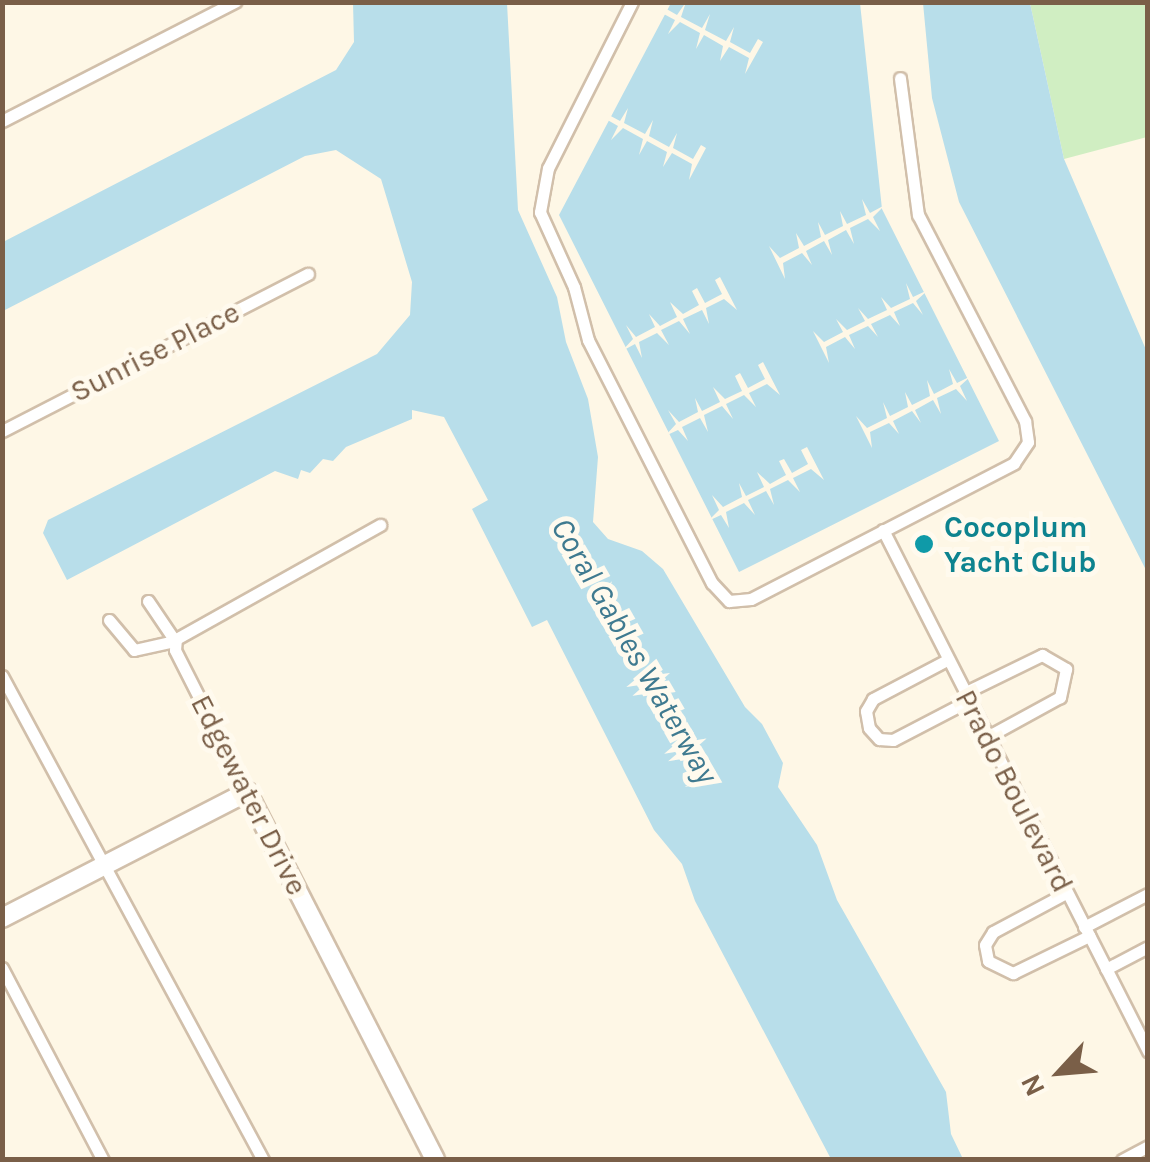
<!DOCTYPE html>
<style>
body{margin:0}
#map{position:relative;width:1150px;height:1162px;overflow:hidden;background:#fef7e6;font-family:Karla,sans-serif}
div>[style]{position:absolute}
.green>*{inset:0;background:#d0eec2}
.water>*{inset:0;background:#b8deea}
.pier>*{inset:0;background:#fef7e6}
.roads{filter:drop-shadow(2px 0 #d1bfaa) drop-shadow(-2px 0 #d1bfaa) drop-shadow(0 2px #d1bfaa) drop-shadow(0 -2px #d1bfaa)}
.street>*{height:11px;margin:-5.5px;padding:0 5.5px;transform-origin:5.5px;border-radius:5.5px;background:#fff}
.secondary>*{height:18px;margin:-9px;padding:0 9px;transform-origin:9px;border-radius:9px;background:#fff}
.dots>*{width:28px;height:28px;translate:-50% -50%;box-sizing:border-box;border:5px solid #fffaee;border-radius:50%}
span{translate:-50% -50%;white-space:nowrap;text-align:center;line-height:1.15;-webkit-text-stroke:10px #fffaee;paint-order:stroke}
.street-label{font-size:30px;color:#7a5f48}
.culture-label{font-size:30px;color:#0d838f;font-weight:700}
.left{translate:0 -50%;text-align:left}
.water-label{font-size:32px;color:#3f7a90;font-style:italic}
.frame{position:absolute;inset:0;border:5px solid #7a5f48;pointer-events:none}
.north{position:absolute;left:1010px;top:1022px;width:100px;height:100px;-webkit-text-stroke:8px #fffaee;paint-order:stroke;rotate:244deg;font-size:28px;font-weight:700;line-height:40px;text-align:center;color:#7a5f48}
.north::after{content:'';display:block;margin:auto;width:35px;height:45px;background:#7a5f48;clip-path:polygon(50% 0,100% 100%,50% 72%,0 100%)}
</style>
<div id="map">
<div class="green">
<div style="clip-path:polygon(1030px 3px,1145px 3px,1147px 137px,1064px 159px)"></div>
</div>
<div class="water">
<div style="clip-path:polygon(353px 3px,507px 3px,518px 210px,557px 297px,566px 342px,588px 399px,598px 457px,593px 522px,608px 539px,642px 551px,663px 569px,745px 707px,762px 724px,783px 763px,778px 787px,817px 845px,837px 900px,946px 1092px,951px 1134px,963px 1159px,831px 1159px,695px 901px,682px 864px,654px 830px,547px 620px,532px 627px,472px 509px,488px 500px,444px 417px,412px 410px,412px 419px,346px 447px,333px 461px,323px 459px,310px 473px,301px 470px,298px 479px,275px 471px,67px 580px,43px 533px,48px 520px,377px 354px,410px 315px,412px 282px,381px 179px,336px 150px,305px 156px,3px 311px,3px 242px,336px 70px,354px 42px)"></div>
<div style="clip-path:polygon(671px 3px,860px 3px,882px 209px,999px 441px,739px 572px,559px 215px)"></div>
<div style="clip-path:polygon(923px 3px,1030px 3px,1064px 159px,1147px 352px,1147px 572px,959px 202px,932px 98px)"></div>
</div>
<div class="pier">
<div style="clip-path:polygon(686px 2px,681px 17px,702px 28px,710px 14px,705px 30px,726px 41px,734px 27px,730px 42px,750px 53px,758px 39px,763px 42px,745px 74px,749px 58px,729px 47px,720px 61px,723px 46px,704px 35px,696px 49px,700px 33px,680px 22px,668px 34px,675px 20px,660px 12px,663px 7px,677px 15px)"></div>
<div style="clip-path:polygon(628px 108px,624px 123px,645px 134px,653px 120px,649px 136px,669px 147px,677px 133px,673px 148px,693px 159px,701px 145px,706px 148px,689px 180px,692px 164px,672px 153px,663px 167px,667px 152px,647px 141px,639px 155px,643px 139px,623px 128px,611px 140px,618px 126px,604px 118px,607px 114px,620px 121px)"></div>
<div style="clip-path:polygon(862px 199px,870px 213px,885px 205px,873px 217px,880px 231px,868px 219px,850px 228px,854px 244px,846px 230px,828px 240px,832px 255px,824px 241px,806px 251px,812px 265px,802px 253px,783px 263px,785px 279px,769px 246px,780px 258px,799px 248px,796px 233px,804px 246px,821px 237px,818px 222px,825px 235px,843px 226px,840px 211px,847px 224px,866px 215px)"></div>
<div style="clip-path:polygon(720px 277px,737px 310px,724px 299px,706px 308px,709px 324px,702px 310px,683px 319px,690px 334px,679px 321px,661px 330px,669px 345px,657px 333px,639px 342px,642px 358px,635px 344px,622px 351px,633px 339px,626px 325px,636px 337px,655px 327px,649px 314px,660px 326px,677px 317px,670px 302px,683px 314px,699px 305px,692px 291px,697px 288px,705px 303px,722px 294px,715px 280px)"></div>
<div style="clip-path:polygon(906px 283px,913px 297px,928px 290px,916px 301px,923px 315px,913px 303px,894px 312px,900px 326px,890px 315px,871px 324px,878px 337px,868px 326px,849px 335px,855px 349px,845px 337px,826px 347px,829px 363px,813px 331px,824px 342px,843px 332px,836px 319px,847px 330px,865px 321px,858px 308px,868px 319px,887px 310px,881px 297px,891px 308px,910px 299px)"></div>
<div style="clip-path:polygon(763px 362px,780px 395px,767px 384px,749px 393px,756px 407px,744px 395px,726px 404px,733px 419px,722px 406px,704px 415px,708px 432px,700px 418px,682px 427px,688px 441px,678px 430px,665px 436px,676px 424px,668px 410px,679px 422px,698px 412px,695px 398px,702px 411px,720px 402px,713px 387px,725px 399px,742px 391px,735px 376px,740px 373px,748px 388px,765px 379px,758px 365px)"></div>
<div style="clip-path:polygon(949px 369px,957px 383px,971px 376px,960px 386px,967px 401px,956px 389px,937px 398px,941px 414px,933px 400px,915px 410px,921px 423px,912px 411px,893px 421px,899px 434px,889px 423px,870px 432px,872px 448px,856px 416px,867px 428px,887px 418px,883px 402px,890px 416px,908px 407px,905px 392px,912px 405px,930px 396px,927px 380px,934px 394px,953px 384px)"></div>
<div style="clip-path:polygon(807px 447px,824px 480px,811px 469px,793px 478px,800px 492px,788px 480px,770px 489px,774px 505px,766px 491px,748px 500px,755px 515px,744px 503px,726px 512px,729px 528px,721px 515px,708px 521px,719px 510px,712px 495px,723px 507px,742px 497px,739px 483px,746px 496px,764px 487px,757px 472px,770px 484px,786px 475px,779px 461px,784px 459px,792px 473px,808px 464px,801px 450px)"></div>
</div>
<div class="roads">
<div class="street">
<div style="left:632px;top:2px;width:186px;rotate:116.8deg"></div>
<div style="left:548px;top:168px;width:45px;rotate:100.3deg"></div>
<div style="left:540px;top:212px;width:82px;rotate:65.6deg"></div>
<div style="left:574px;top:287px;width:55px;rotate:75.2deg"></div>
<div style="left:588px;top:340px;width:273px;rotate:63deg"></div>
<div style="left:712px;top:583px;width:25px;rotate:47deg"></div>
<div style="left:729px;top:601px;width:22px;rotate:-5deg"></div>
<div style="left:751px;top:599px;width:296px;rotate:-27.3deg"></div>
<div style="left:1014px;top:463px;width:25px;rotate:-56deg"></div>
<div style="left:1028px;top:442px;width:21px;rotate:-98deg"></div>
<div style="left:1025px;top:421px;width:232px;rotate:-117.4deg"></div>
<div style="left:918px;top:215px;width:138px;rotate:-97.5deg"></div>
<div style="left:2px;top:121px;width:262px;rotate:-27.1deg"></div>
<div style="left:2px;top:431px;width:344px;rotate:-27.2deg"></div>
<div style="left:883px;top:530px;width:585px;rotate:63.04deg"></div>
<div style="left:148px;top:601px;width:48px;rotate:56deg"></div>
<div style="left:109px;top:620px;width:39px;rotate:50deg"></div>
<div style="left:134px;top:650px;width:42px;rotate:-12.4deg"></div>
<div style="left:947px;top:660px;width:84px;rotate:152.2deg"></div>
<div style="left:873px;top:699px;width:14px;rotate:120deg"></div>
<div style="left:866px;top:711px;width:17px;rotate:80deg"></div>
<div style="left:869px;top:728px;width:15px;rotate:48deg"></div>
<div style="left:879px;top:739px;width:14px;rotate:4deg"></div>
<div style="left:893px;top:740px;width:85px;rotate:-27.5deg"></div>
<div style="left:2px;top:676px;width:550px;rotate:61.66deg"></div>
<div style="left:964px;top:693px;width:87px;rotate:-26deg"></div>
<div style="left:1042px;top:655px;width:28px;rotate:30deg"></div>
<div style="left:1066px;top:669px;width:29px;rotate:102deg"></div>
<div style="left:1060px;top:697px;width:83px;rotate:151.3deg"></div>
<div style="left:247px;top:792px;width:159px;rotate:-116.9deg"></div>
<div style="left:175px;top:650px;width:11px;rotate:-85deg"></div>
<div style="left:176px;top:639px;width:234px;rotate:-29.2deg"></div>
<div style="left:1066px;top:893px;width:83px;rotate:151.9deg"></div>
<div style="left:993px;top:932px;width:15px;rotate:122deg"></div>
<div style="left:985px;top:945px;width:16px;rotate:79deg"></div>
<div style="left:988px;top:961px;width:28px;rotate:26deg"></div>
<div style="left:1013px;top:973px;width:85px;rotate:-26deg"></div>
<div style="left:1084px;top:927px;width:72px;rotate:-27.3deg"></div>
<div style="left:2px;top:968px;width:217px;rotate:62.3deg"></div>
<div style="left:1106px;top:969px;width:47px;rotate:-27.6deg"></div>
<div style="left:1122px;top:1160px;width:30px;rotate:-28deg"></div>
</div>
<div class="secondary">
<div style="left:2px;top:918px;width:276px;rotate:-27.2deg"></div>
<div style="left:247px;top:792px;width:413px;rotate:62.9deg"></div>
</div>
</div>
<div class="dots">
<div style="left:924px;top:544px;background:#0f9aa8"></div>
</div>
<div class="street-label">
<span style="left:155px;top:352px;rotate:-27deg">Sunrise Place</span>
<span style="left:1014px;top:791px;rotate:63deg">Prado Boulevard</span>
<span style="left:249px;top:795px;rotate:63deg">Edgewater Drive</span>
</div>
<div class="culture-label">
<span class="left" style="left:944px;top:544px">Cocoplum<br>Yacht Club</span>
</div>
<div class="water-label">
<span style="left:634px;top:651px;rotate:60deg">Coral Gables Waterway</span>
</div>
<div class="frame"></div>
<div class="north">N</div>
</div>
